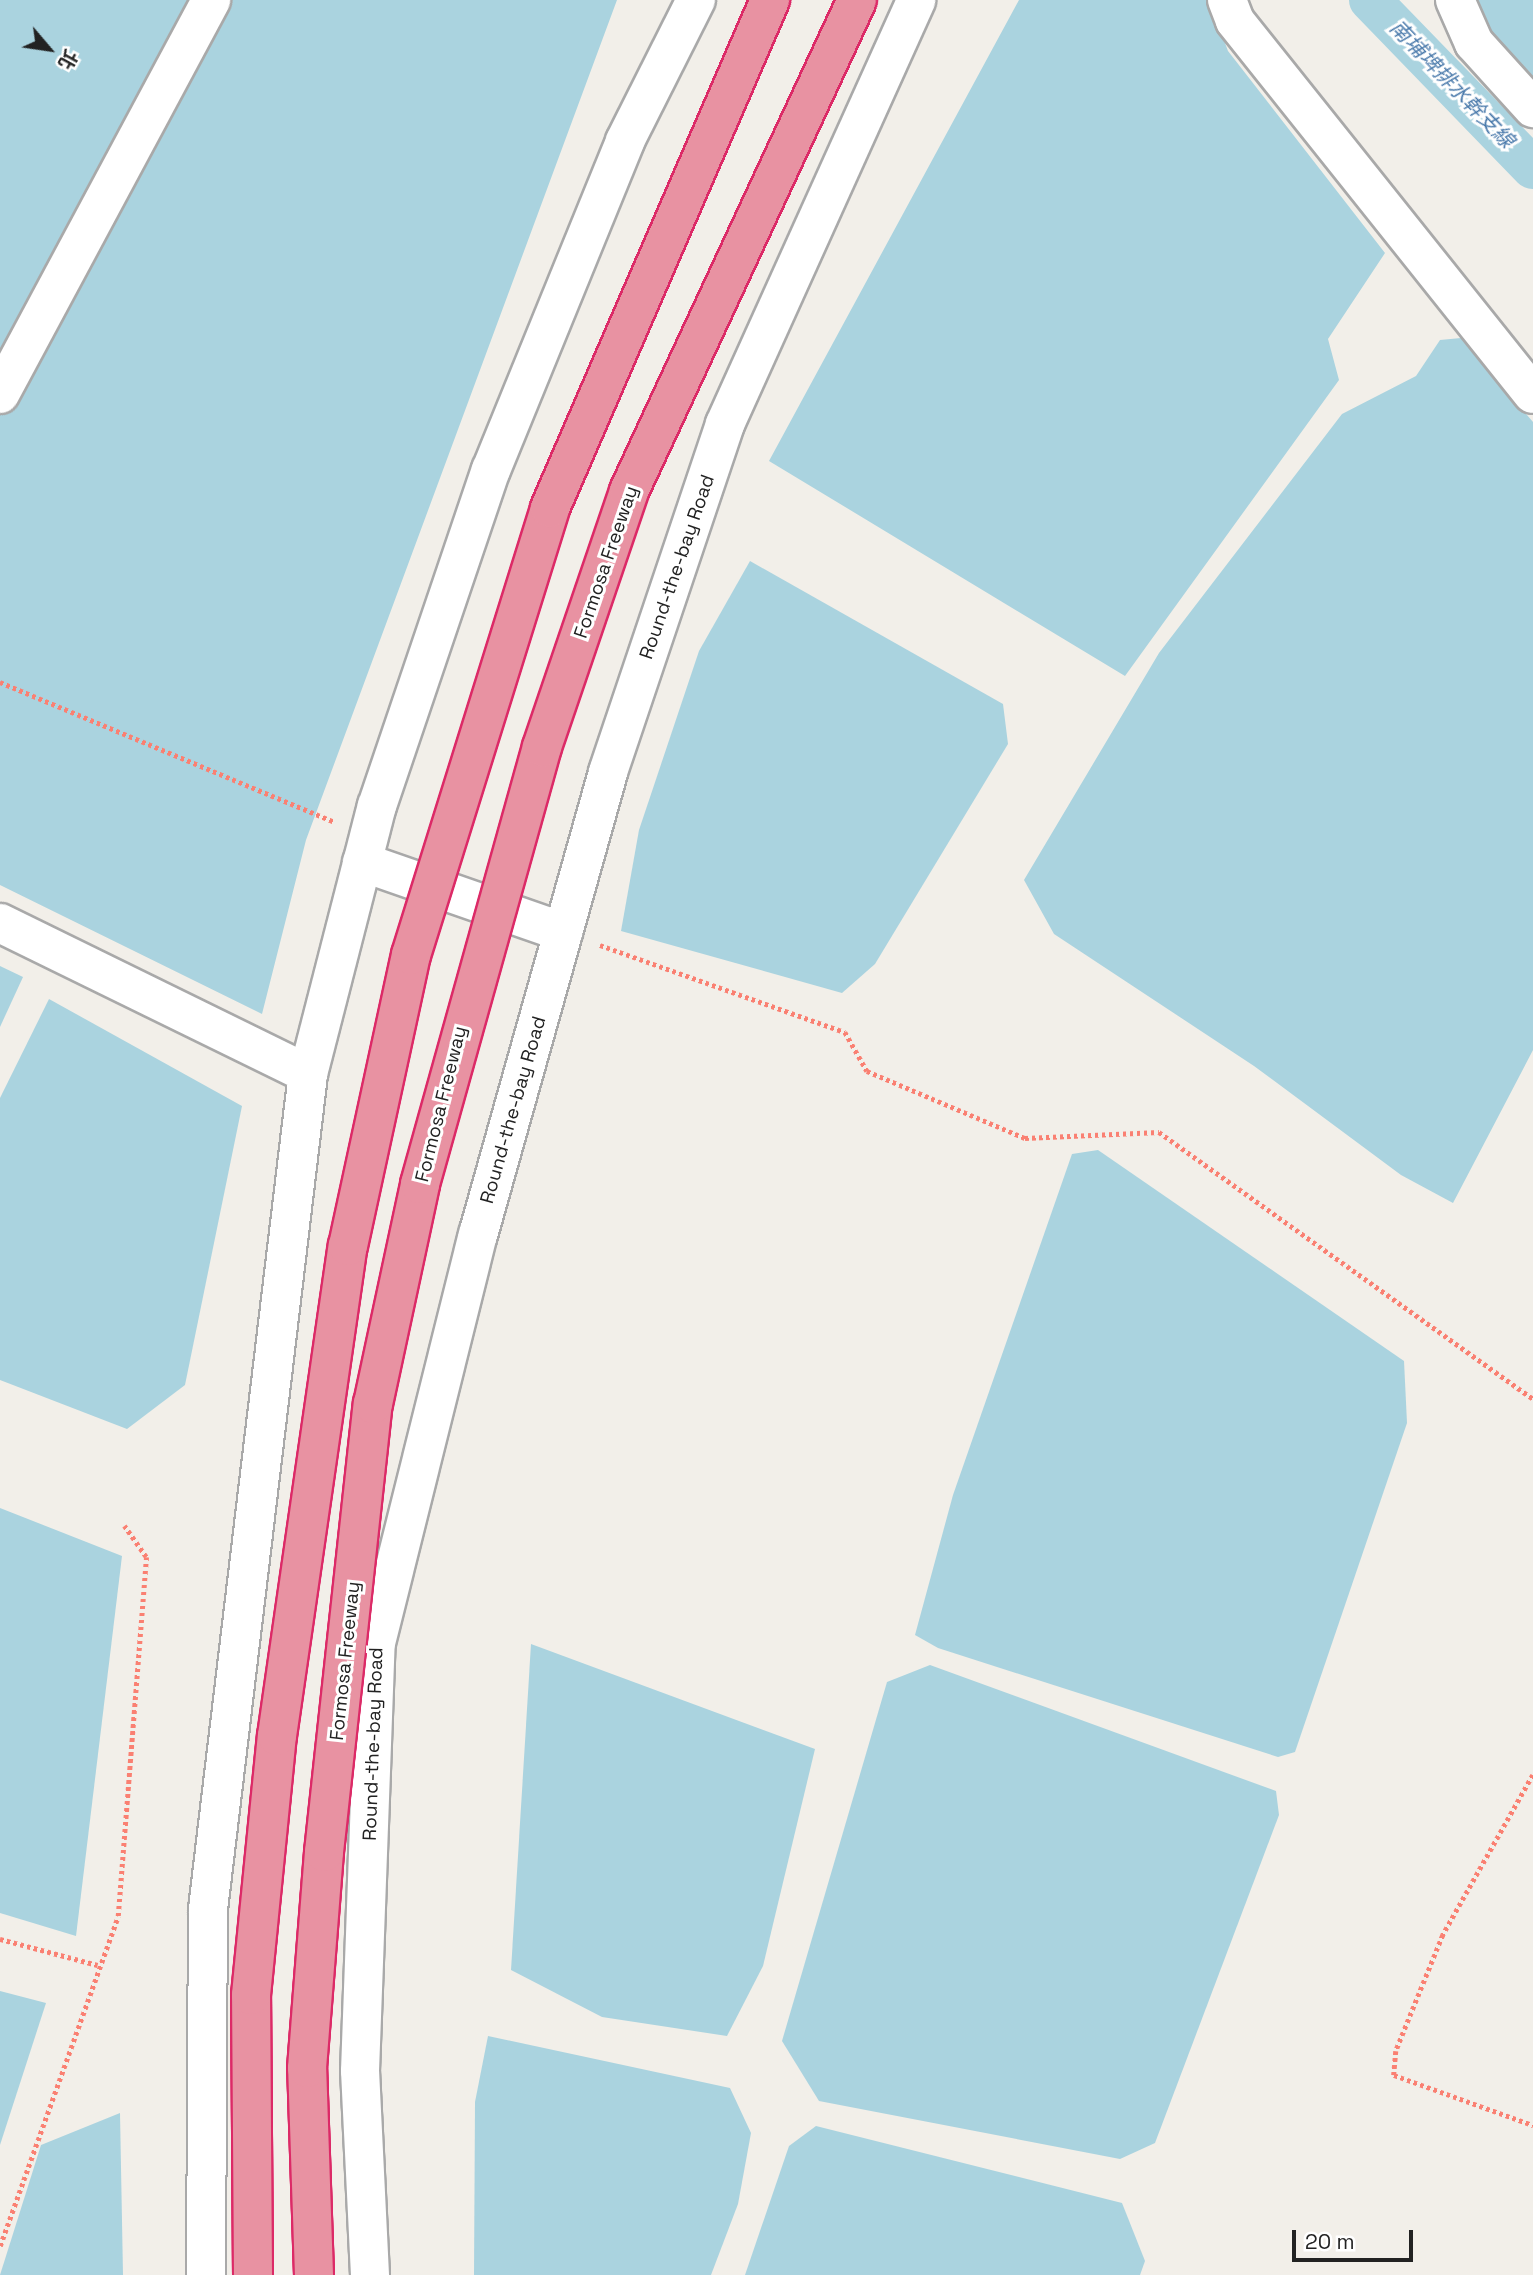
<!DOCTYPE html>
<meta charset="utf-8">
<style>
body{margin:0}
#map{position:relative;width:1533px;height:2275px;overflow:hidden;background:#f2efe9;font-family:"Space Grotesk","Noto Sans TC",sans-serif}
div>[style]{position:absolute}
.water>*{inset:0;background:#aad3df}
.canal>*{height:42px;margin:-21px;padding:0 21px;transform-origin:21px;border-radius:21px;background:#aad3df}
.path>*{height:4.5px;margin-top:-2.25px;transform-origin:0;background:repeating-linear-gradient(90deg,#fa8072 0 3.5px,transparent 0 7px)}
.roads{filter:drop-shadow(2px 0 #a9a9a9) drop-shadow(-2px 0 #a9a9a9) drop-shadow(0 2px #a9a9a9) drop-shadow(0 -2px #a9a9a9)}
.minor>*{height:38px;margin:-19px;padding:0 19px;transform-origin:19px;border-radius:19px;background:#fff}
.bridges{filter:drop-shadow(2px 0 #dc2a67) drop-shadow(-2px 0 #dc2a67) drop-shadow(0 2px #dc2a67) drop-shadow(0 -2px #dc2a67)}
.highway-bridge>*{height:38px;margin:-19px;padding:0 19px;transform-origin:19px;border-radius:19px;background:#e892a2}
span{translate:-50% -50%;white-space:nowrap;text-align:center;line-height:1.15;-webkit-text-stroke:6px #fff;paint-order:stroke}
.street-label{font-size:19px;color:#222}
.water-label{font-size:21px;color:#4a7aab;font-style:italic}
.north{position:absolute;left:14px;top:14px;width:70px;height:70px;-webkit-text-stroke:5px #fff;paint-order:stroke;rotate:119deg;font-size:19px;font-weight:700;line-height:28px;text-align:center;color:#222}
.north::after{content:'';display:block;margin:auto;width:24px;height:32px;background:#222;clip-path:polygon(50% 0,100% 100%,50% 72%,0 100%)}
.scale{position:absolute;left:1292px;top:2230px;width:121px;height:32px;box-sizing:border-box;border:4px solid #222;border-top:0;padding-left:9px;font-size:21px;line-height:24px;white-space:nowrap;color:#222;-webkit-text-stroke:5px #fff;paint-order:stroke}
</style>
<div id="map">
<div class="water">
<div style="clip-path:polygon(0 0,617px 0,306px 840px,262px 1014px,0 885px)"></div>
<div style="clip-path:polygon(1019px 0,1209px 0,1228px 51px,1385px 253px,1328px 339px,1339px 380px,1125px 676px,769px 461px)"></div>
<div style="clip-path:polygon(1456px 0,1533px 0,1533px 84px)"></div>
<div style="clip-path:polygon(1461px 338px,1533px 422px,1533px 1050px,1453px 1203px,1401px 1175px,1254px 1066px,1054px 934px,1024px 880px,1159px 653px,1342px 414px,1416px 376px,1440px 340px)"></div>
<div style="clip-path:polygon(750px 561px,1003px 704px,1008px 744px,875px 964px,842px 993px,621px 931px,639px 830px,699px 651px)"></div>
<div style="clip-path:polygon(0 966px,23px 977px,0 1027px)"></div>
<div style="clip-path:polygon(49px 999px,242px 1106px,185px 1385px,127px 1429px,0 1380px,0 1098px)"></div>
<div style="clip-path:polygon(1098px 1150px,1404px 1361px,1407px 1423px,1295px 1752px,1278px 1757px,938px 1648px,915px 1635px,953px 1495px,1072px 1154px)"></div>
<div style="clip-path:polygon(0 1508px,122px 1556px,76px 1936px,0 1913px)"></div>
<div style="clip-path:polygon(531px 1644px,815px 1749px,763px 1966px,727px 2036px,602px 2017px,511px 1970px)"></div>
<div style="clip-path:polygon(930px 1665px,1276px 1791px,1279px 1815px,1155px 2143px,1120px 2159px,819px 2101px,782px 2041px,887px 1682px)"></div>
<div style="clip-path:polygon(0 1991px,46px 2003px,0 2145px)"></div>
<div style="clip-path:polygon(488px 2036px,730px 2088px,751px 2133px,738px 2204px,711px 2275px,474px 2275px,475px 2102px)"></div>
<div style="clip-path:polygon(120px 2113px,123px 2275px,0 2275px,41px 2145px)"></div>
<div style="clip-path:polygon(816px 2126px,1122px 2203px,1145px 2261px,1140px 2275px,745px 2275px,789px 2146px)"></div>
</div>
<div class="canal">
<div style="left:1370px;top:0;width:234px;rotate:45.9deg"></div>
</div>
<div class="path">
<div style="left:0;top:682px;width:361px;rotate:22.7deg"></div>
<div style="left:600px;top:945px;width:260px;rotate:19.6deg"></div>
<div style="left:845px;top:1032px;width:45px;rotate:60.6deg"></div>
<div style="left:867px;top:1071px;width:172px;rotate:23deg"></div>
<div style="left:1025px;top:1138px;width:134px;rotate:-2.6deg"></div>
<div style="left:1159px;top:1132px;width:460px;rotate:35.5deg"></div>
<div style="left:1533px;top:1775px;width:184px;rotate:119.4deg"></div>
<div style="left:1443px;top:1935px;width:125px;rotate:112.1deg"></div>
<div style="left:1396px;top:2051px;width:24px;rotate:95deg"></div>
<div style="left:1394px;top:2075px;width:148px;rotate:19.8deg"></div>
<div style="left:0;top:1939px;width:101px;rotate:14.9deg"></div>
<div style="left:0;top:2246px;width:350px;rotate:-70.3deg"></div>
<div style="left:118px;top:1916px;width:360px;rotate:-85.5deg"></div>
<div style="left:146px;top:1557px;width:38px;rotate:-125deg"></div>
</div>
<div class="roads">
<div class="minor">
<div style="left:1227px;top:0;width:22px;rotate:69deg"></div>
<div style="left:1235px;top:21px;width:477px;rotate:51.4deg"></div>
<div style="left:1455px;top:0;width:47px;rotate:66.2deg"></div>
<div style="left:1474px;top:43px;width:88px;rotate:47.8deg"></div>
<div style="left:0;top:394px;width:447px;rotate:-61.8deg"></div>
<div style="left:362px;top:862px;width:213px;rotate:19.2deg"></div>
<div style="left:0;top:923px;width:343px;rotate:26.1deg"></div>
<div style="left:206px;top:2275px;width:366px;rotate:-89.7deg"></div>
<div style="left:208px;top:1909px;width:841px;rotate:-83.17deg"></div>
<div style="left:308px;top:1074px;width:277px;rotate:-75.6deg"></div>
<div style="left:377px;top:806px;width:355px;rotate:-71.3deg"></div>
<div style="left:491px;top:470px;width:355px;rotate:-67.8deg"></div>
<div style="left:625px;top:141px;width:158px;rotate:-63.3deg"></div>
<div style="left:370px;top:2275px;width:204px;rotate:-92.8deg"></div>
<div style="left:360px;top:2071px;width:428px;rotate:-87.9deg"></div>
<div style="left:376px;top:1643px;width:421px;rotate:-76deg"></div>
<div style="left:478px;top:1235px;width:481px;rotate:-74.3deg"></div>
<div style="left:608px;top:772px;width:367px;rotate:-71.4deg"></div>
<div style="left:725px;top:424px;width:465px;rotate:-65.7deg"></div>
</div>
</div>
<div class="bridges">
<div class="highway-bridge">
<div style="left:253px;top:2275px;width:280px;rotate:-90.4deg"></div>
<div style="left:251px;top:1995px;width:260px;rotate:-84.3deg"></div>
<div style="left:277px;top:1736px;width:495px;rotate:-81.8deg"></div>
<div style="left:348px;top:1246px;width:298px;rotate:-77.8deg"></div>
<div style="left:411px;top:955px;width:468px;rotate:-72.7deg"></div>
<div style="left:550px;top:508px;width:554px;rotate:-66.58deg"></div>
<div style="left:314px;top:2275px;width:207px;rotate:-91.9deg"></div>
<div style="left:307px;top:2068px;width:217px;rotate:-85.5deg"></div>
<div style="left:324px;top:1852px;width:451px;rotate:-83.8deg"></div>
<div style="left:373px;top:1404px;width:225px;rotate:-77.9deg"></div>
<div style="left:420px;top:1184px;width:454px;rotate:-74.4deg"></div>
<div style="left:542px;top:747px;width:270px;rotate:-71.2deg"></div>
<div style="left:629px;top:491px;width:541px;rotate:-65.09deg"></div>
</div>
</div>
<div class="street-label">
<span style="left:606px;top:562px;rotate:-71deg">Formosa Freeway</span>
<span style="left:677px;top:567px;rotate:-71deg">Round-the-bay Road</span>
<span style="left:441px;top:1104px;rotate:-76deg">Formosa Freeway</span>
<span style="left:513px;top:1110px;rotate:-74deg">Round-the-bay Road</span>
<span style="left:345px;top:1661px;rotate:-84deg">Formosa Freeway</span>
<span style="left:373px;top:1744px;rotate:-88deg">Round-the-bay Road</span>
</div>
<div class="water-label">
<span style="left:1452px;top:84px;rotate:46deg">南埔埤排水幹支線</span>
</div>
<div class="north">北</div>
<div class="scale">20 m</div>
</div>
